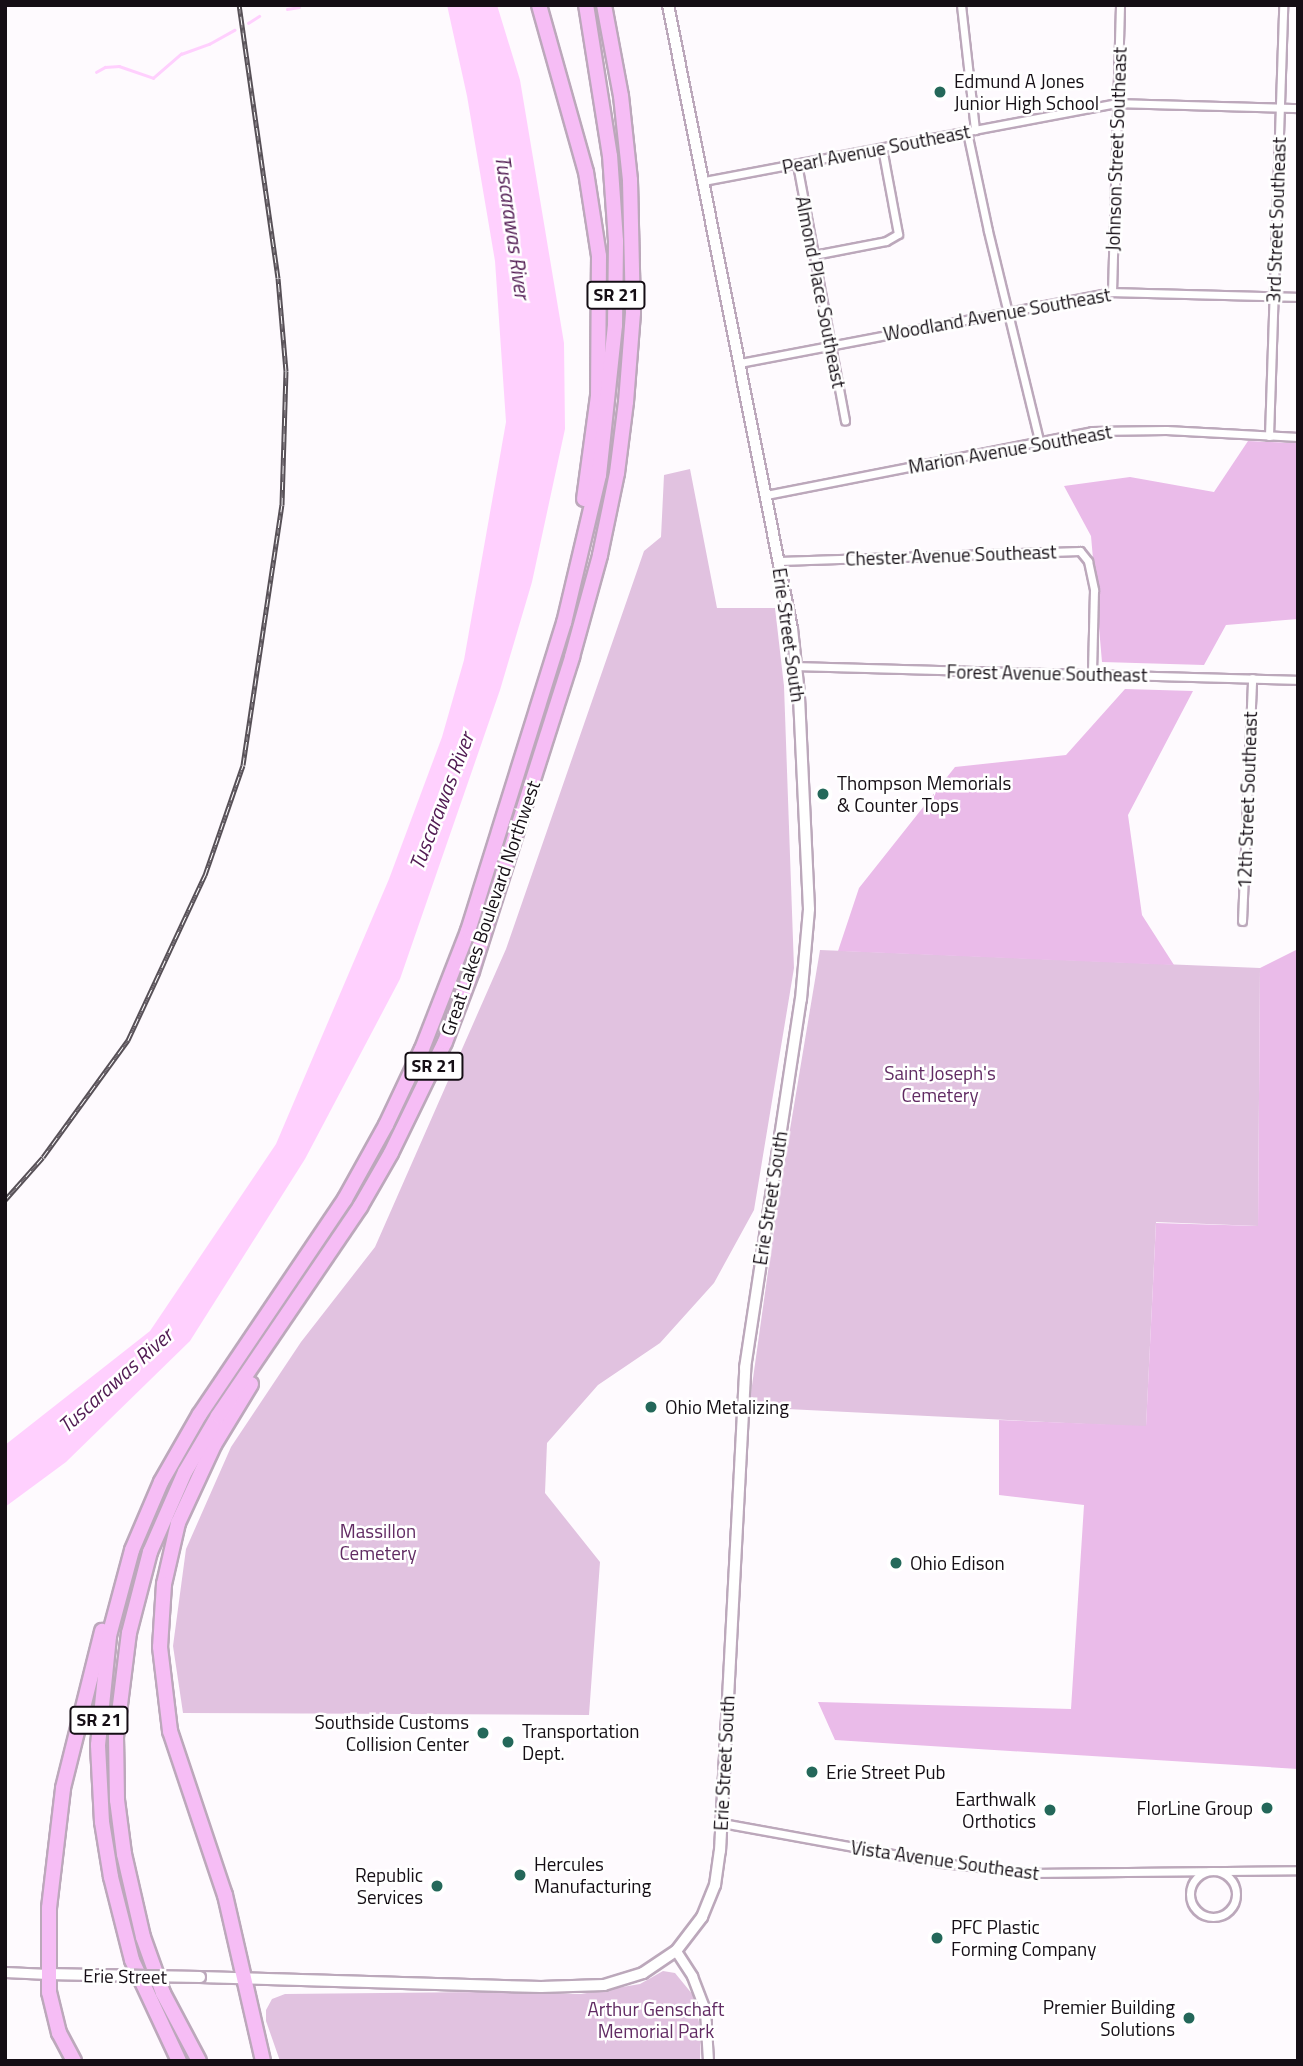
<!DOCTYPE html>
<style>
body{margin:0}
#map{position:relative;width:1303px;height:2066px;overflow:hidden;background:#fefafe;font-family:"Titillium Web",sans-serif}
div>[style]{position:absolute}
.green>*{inset:0;background:#e1c2e0}
.forest>*{inset:0;background:#eabbe9}
.water>*{inset:0;background:#ffd0fe}
.stream>*{height:2.5px;margin:-1.25px;padding:0 1.25px;transform-origin:1.25px;border-radius:1.25px;background:#ffd0fe}
.roads{filter:drop-shadow(2px 0 #bca8bb) drop-shadow(-2px 0 #bca8bb) drop-shadow(0 2px #bca8bb) drop-shadow(0 -2px #bca8bb)}
.minor>*{height:7px;margin:-3.5px;padding:0 3.5px;transform-origin:3.5px;border-radius:3.5px;background:#fff}
.minor>.ring{margin:-3.5px;padding:0;box-sizing:content-box;background:none;border:7px solid #fff;border-radius:50%}
.tertiary>*{height:9px;margin:-4.5px;padding:0 4.5px;transform-origin:4.5px;border-radius:4.5px;background:#fff}
.secondary>*{height:10px;margin:-5px;padding:0 5px;transform-origin:5px;border-radius:5px;background:#fff}
.motorway>*{height:14px;margin:-7px;padding:0 7px;transform-origin:7px;border-radius:7px;background:#f6bdf5}
.rail>*{height:5px;margin-top:-2.5px;transform-origin:0;background:repeating-linear-gradient(90deg,#fff 0 8px,#575057 0 16px);box-sizing:border-box;border-block:2px solid #575057}
.bridges{filter:drop-shadow(2px 0 #bca8bb) drop-shadow(-2px 0 #bca8bb) drop-shadow(0 2px #bca8bb) drop-shadow(0 -2px #bca8bb)}
.secondary-bridge>*{height:10px;margin:-5px;padding:0 5px;transform-origin:5px;border-radius:5px;background:#fff}
.dots>*{width:19px;height:19px;translate:-50% -50%;box-sizing:border-box;border:4px solid #fff;border-radius:50%}
span{translate:-50% -50%;white-space:nowrap;text-align:center;line-height:1.15;-webkit-text-stroke:5px #fff;paint-order:stroke}
.shield-label span{padding:2px 5px;background:#fff;border:2px solid;border-radius:5px;-webkit-text-stroke-width:0}
.shield-label{font-size:18px;color:#150e15;font-weight:700}
.poi-label{font-size:19px;color:#150e15}
.left{translate:0 -50%;text-align:left}
.right{translate:-100% -50%;text-align:right}
.street-label{font-size:19px;color:#150e15}
.park-label{font-size:19px;color:#612b63}
.water-label{font-size:21px;color:#501a52;font-style:italic}
.frame{position:absolute;inset:0;border:7px solid #150e15;pointer-events:none}
</style>
<div id="map">
<div class="green">
<div style="clip-path:polygon(690px 469px,717px 608px,775px 608px,784px 686px,794px 968px,754px 1210px,714px 1283px,660px 1343px,598px 1385px,547px 1443px,545px 1493px,600px 1562px,589px 1715px,183px 1713px,173px 1646px,186px 1549px,231px 1447px,301px 1342px,375px 1247px,506px 949px,644px 551px,661px 537px,664px 475px)"></div>
<div style="clip-path:polygon(820px 950px,1260px 968px,1258px 1226px,1156px 1222px,1146px 1427px,749px 1407px,777px 1207px)"></div>
<div style="clip-path:polygon(663px 1971px,675px 1973px,693px 1995px,701px 2031px,700px 2061px,280px 2061px,266px 2021px,266px 2010px,272px 1999px,285px 1994px,479px 1992px,581px 1994px,640px 1984px)"></div>
</div>
<div class="forest">
<div style="clip-path:polygon(1248px 441px,1298px 443px,1298px 619px,1226px 625px,1204px 665px,1102px 662px,1091px 536px,1064px 486px,1130px 477px,1214px 492px)"></div>
<div style="clip-path:polygon(1125px 689px,1193px 691px,1128px 815px,1142px 915px,1174px 965px,838px 951px,859px 888px,955px 767px,1066px 755px)"></div>
<div style="clip-path:polygon(1298px 949px,1298px 1769px,835px 1740px,818px 1702px,1071px 1709px,1084px 1505px,999px 1495px,999px 1420px,1146px 1426px,1156px 1223px,1258px 1226px,1260px 968px)"></div>
</div>
<div class="water">
<div style="clip-path:polygon(447px 5px,497px 5px,520px 80px,564px 343px,565px 429px,532px 582px,500px 690px,400px 979px,305px 1159px,190px 1341px,66px 1462px,5px 1507px,5px 1445px,150px 1331px,276px 1144px,389px 879px,442px 737px,464px 660px,506px 422px,495px 261px,467px 96px)"></div>
</div>
<div class="stream">
<div style="left:287px;top:9px;width:12px;rotate:-9deg"></div>
<div style="left:248px;top:23px;width:13px;rotate:-32deg"></div>
<div style="left:96px;top:72px;width:10px;rotate:-29deg"></div>
<div style="left:105px;top:67px;width:14px;rotate:-4deg"></div>
<div style="left:119px;top:66px;width:36px;rotate:19deg"></div>
<div style="left:153px;top:78px;width:37px;rotate:-41deg"></div>
<div style="left:181px;top:54px;width:30px;rotate:-20deg"></div>
<div style="left:209px;top:44px;width:29px;rotate:-29deg"></div>
</div>
<div class="roads">
<div class="minor">
<div style="left:961px;top:5px;width:126px;rotate:83.6deg"></div>
<div style="left:967px;top:132px;width:101px;rotate:78deg"></div>
<div style="left:988px;top:231px;width:215px;rotate:76.3deg"></div>
<div style="left:797px;top:164px;width:261px;rotate:79.4deg"></div>
<div style="left:704px;top:181px;width:420px;rotate:-10.7deg"></div>
<div style="left:1117px;top:103px;width:181px;rotate:1.6deg"></div>
<div style="left:814px;top:255px;width:73px;rotate:-11deg"></div>
<div style="left:886px;top:241px;width:14px;rotate:-30deg"></div>
<div style="left:898px;top:234px;width:87px;rotate:-100.5deg"></div>
<div style="left:1112px;top:292px;width:287px;rotate:-88.4deg"></div>
<div style="left:740px;top:363px;width:379px;rotate:-10.8deg"></div>
<div style="left:1112px;top:292px;width:186px;rotate:1.5deg"></div>
<div style="left:1269px;top:436px;width:431px;rotate:-88.1deg"></div>
<div style="left:766px;top:495px;width:332px;rotate:-11.1deg"></div>
<div style="left:1092px;top:431px;width:74px;rotate:-0.8deg"></div>
<div style="left:1166px;top:430px;width:132px;rotate:3deg"></div>
<div style="left:779px;top:561px;width:301px;rotate:-1.9deg"></div>
<div style="left:1080px;top:551px;width:13px;rotate:51deg"></div>
<div style="left:1088px;top:561px;width:30px;rotate:78deg"></div>
<div style="left:1094px;top:590px;width:84px;rotate:91.4deg"></div>
<div style="left:797px;top:666px;width:501px;rotate:1.6deg"></div>
<div style="left:1242px;top:921px;width:243px;rotate:-87.6deg"></div>
<div style="left:722px;top:1823px;width:225px;rotate:10.3deg"></div>
<div style="left:943px;top:1863px;width:88px;rotate:6.6deg"></div>
<div style="left:1030px;top:1873px;width:268px;rotate:-0.6deg"></div>
<div class="ring" style="left:1190px;top:1871px;width:39px;height:39px"></div>
</div>
<div class="tertiary">
<div style="left:676px;top:1951px;width:30px;rotate:57deg"></div>
<div style="left:692px;top:1976px;width:36px;rotate:69deg"></div>
<div style="left:705px;top:2010px;width:51px;rotate:86.6deg"></div>
<div style="left:5px;top:1972px;width:43px;rotate:2.7deg"></div>
</div>
<div class="secondary">
<div style="left:48px;top:1974px;width:46px;rotate:1.2deg"></div>
<div style="left:200px;top:1977px;width:341px;rotate:1.7deg"></div>
<div style="left:541px;top:1987px;width:63px;rotate:-1.8deg"></div>
<div style="left:604px;top:1985px;width:41px;rotate:-17.1deg"></div>
<div style="left:643px;top:1973px;width:40px;rotate:-34deg"></div>
<div style="left:676px;top:1951px;width:43px;rotate:-52.6deg"></div>
<div style="left:702px;top:1917px;width:35px;rotate:-68deg"></div>
<div style="left:715px;top:1885px;width:34px;rotate:-82deg"></div>
<div style="left:720px;top:1851px;width:484px;rotate:-87deg"></div>
<div style="left:745px;top:1368px;width:373px;rotate:-81.4deg"></div>
<div style="left:801px;top:999px;width:90px;rotate:-84.9deg"></div>
<div style="left:809px;top:909px;width:215px;rotate:-92.7deg"></div>
<div style="left:799px;top:694px;width:65px;rotate:-96.1deg"></div>
<div style="left:792px;top:629px;width:636px;rotate:-101.24deg"></div>
</div>
<div class="motorway">
<div style="left:539px;top:5px;width:173px;rotate:74.3deg"></div>
<div style="left:586px;top:172px;width:85px;rotate:81.2deg"></div>
<div style="left:599px;top:256px;width:140px;rotate:90.4deg"></div>
<div style="left:598px;top:396px;width:104px;rotate:97.7deg"></div>
<div style="left:251px;top:1384px;width:71px;rotate:121.2deg"></div>
<div style="left:214px;top:1445px;width:86px;rotate:114.8deg"></div>
<div style="left:178px;top:1523px;width:63px;rotate:102.9deg"></div>
<div style="left:164px;top:1584px;width:63px;rotate:93.6deg"></div>
<div style="left:160px;top:1647px;width:85px;rotate:83.2deg"></div>
<div style="left:170px;top:1731px;width:173px;rotate:71.5deg"></div>
<div style="left:225px;top:1895px;width:170px;rotate:77.1deg"></div>
<div style="left:74px;top:2061px;width:32px;rotate:-118deg"></div>
<div style="left:59px;top:2033px;width:42px;rotate:-103.7deg"></div>
<div style="left:49px;top:1992px;width:84px;rotate:-90deg"></div>
<div style="left:49px;top:1908px;width:121px;rotate:-83.3deg"></div>
<div style="left:63px;top:1788px;width:162px;rotate:-76deg"></div>
<div style="left:179px;top:2061px;width:111px;rotate:-115deg"></div>
<div style="left:132px;top:1960px;width:86px;rotate:-104.2deg"></div>
<div style="left:111px;top:1877px;width:56px;rotate:-99.3deg"></div>
<div style="left:102px;top:1822px;width:77px;rotate:-93deg"></div>
<div style="left:98px;top:1745px;width:110px;rotate:-84.2deg"></div>
<div style="left:109px;top:1636px;width:89px;rotate:-75deg"></div>
<div style="left:132px;top:1550px;width:74px;rotate:-66.9deg"></div>
<div style="left:161px;top:1482px;width:78px;rotate:-60.2deg"></div>
<div style="left:200px;top:1414px;width:259px;rotate:-56deg"></div>
<div style="left:345px;top:1199px;width:85px;rotate:-61deg"></div>
<div style="left:386px;top:1125px;width:84px;rotate:-64.7deg"></div>
<div style="left:422px;top:1049px;width:127px;rotate:-68.7deg"></div>
<div style="left:468px;top:931px;width:323px;rotate:-72.7deg"></div>
<div style="left:564px;top:623px;width:152px;rotate:-76.7deg"></div>
<div style="left:599px;top:475px;width:151px;rotate:-83.9deg"></div>
<div style="left:615px;top:325px;width:84px;rotate:-89.3deg"></div>
<div style="left:616px;top:241px;width:85px;rotate:-94deg"></div>
<div style="left:610px;top:156px;width:153px;rotate:-99deg"></div>
<div style="left:199px;top:2061px;width:77px;rotate:-117.9deg"></div>
<div style="left:163px;top:1993px;width:59px;rotate:-109.7deg"></div>
<div style="left:143px;top:1937px;width:85px;rotate:-102.9deg"></div>
<div style="left:124px;top:1854px;width:54px;rotate:-97.4deg"></div>
<div style="left:117px;top:1800px;width:63px;rotate:-90.9deg"></div>
<div style="left:116px;top:1737px;width:105px;rotate:-82.9deg"></div>
<div style="left:129px;top:1633px;width:84px;rotate:-75.5deg"></div>
<div style="left:150px;top:1552px;width:87px;rotate:-66.4deg"></div>
<div style="left:185px;top:1472px;width:65px;rotate:-59.5deg"></div>
<div style="left:218px;top:1416px;width:253px;rotate:-55.8deg"></div>
<div style="left:360px;top:1207px;width:62px;rotate:-60.1deg"></div>
<div style="left:391px;top:1153px;width:123px;rotate:-64.1deg"></div>
<div style="left:445px;top:1042px;width:76px;rotate:-69.2deg"></div>
<div style="left:472px;top:971px;width:330px;rotate:-72.3deg"></div>
<div style="left:572px;top:657px;width:106px;rotate:-74.6deg"></div>
<div style="left:600px;top:555px;width:84px;rotate:-78.3deg"></div>
<div style="left:617px;top:473px;width:72px;rotate:-82.8deg"></div>
<div style="left:626px;top:402px;width:89px;rotate:-85.5deg"></div>
<div style="left:633px;top:313px;width:133px;rotate:-91.3deg"></div>
<div style="left:630px;top:180px;width:84px;rotate:-96.1deg"></div>
<div style="left:621px;top:96px;width:93px;rotate:-100.6deg"></div>
</div>
</div>
<div class="rail">
<div style="left:5px;top:1200px;width:57px;rotate:-48.5deg"></div>
<div style="left:43px;top:1157px;width:145px;rotate:-54deg"></div>
<div style="left:128px;top:1040px;width:182px;rotate:-65deg"></div>
<div style="left:205px;top:875px;width:116px;rotate:-70.9deg"></div>
<div style="left:243px;top:765px;width:263px;rotate:-81.5deg"></div>
<div style="left:282px;top:505px;width:134px;rotate:-88.3deg"></div>
<div style="left:286px;top:371px;width:93px;rotate:-94.9deg"></div>
<div style="left:278px;top:278px;width:276px;rotate:-98.1deg"></div>
</div>
<div class="bridges">
<div class="secondary-bridge">
<div style="left:94px;top:1975px;width:106px;rotate:1.1deg"></div>
</div>
</div>
<div class="dots">
<div style="left:940px;top:92px;background:#24685a"></div>
<div style="left:823px;top:794px;background:#24685a"></div>
<div style="left:651px;top:1407px;background:#24685a"></div>
<div style="left:896px;top:1563px;background:#24685a"></div>
<div style="left:483px;top:1733px;background:#24685a"></div>
<div style="left:508px;top:1742px;background:#24685a"></div>
<div style="left:812px;top:1772px;background:#24685a"></div>
<div style="left:1267px;top:1808px;background:#24685a"></div>
<div style="left:1050px;top:1810px;background:#24685a"></div>
<div style="left:520px;top:1875px;background:#24685a"></div>
<div style="left:437px;top:1886px;background:#24685a"></div>
<div style="left:937px;top:1938px;background:#24685a"></div>
<div style="left:1189px;top:2018px;background:#24685a"></div>
</div>
<div class="shield-label">
<span style="left:616px;top:295px">SR 21</span>
<span style="left:434px;top:1066px">SR 21</span>
<span style="left:99px;top:1720px">SR 21</span>
</div>
<div class="poi-label">
<span class="left" style="left:954px;top:92px">Edmund A Jones<br>Junior High School</span>
<span class="left" style="left:837px;top:794px">Thompson Memorials<br>&amp; Counter Tops</span>
<span class="left" style="left:665px;top:1407px">Ohio Metalizing</span>
<span class="left" style="left:910px;top:1563px">Ohio Edison</span>
<span class="right" style="left:469px;top:1733px">Southside Customs<br>Collision Center</span>
<span class="left" style="left:522px;top:1742px">Transportation<br>Dept.</span>
<span class="left" style="left:826px;top:1772px">Erie Street Pub</span>
<span class="right" style="left:1036px;top:1810px">Earthwalk<br>Orthotics</span>
<span class="right" style="left:1253px;top:1808px">FlorLine Group</span>
<span class="left" style="left:534px;top:1875px">Hercules<br>Manufacturing</span>
<span class="right" style="left:423px;top:1886px">Republic<br>Services</span>
<span class="left" style="left:951px;top:1938px">PFC Plastic<br>Forming Company</span>
<span class="right" style="left:1175px;top:2018px">Premier Building<br>Solutions</span>
</div>
<div class="street-label">
<span style="left:876px;top:149px;rotate:-11deg">Pearl Avenue Southeast</span>
<span style="left:1116px;top:149px;rotate:-88deg">Johnson Street Southeast</span>
<span style="left:1276px;top:220px;rotate:-88deg">3rd Street Southeast</span>
<span style="left:821px;top:292px;rotate:79deg">Almond Place Southeast</span>
<span style="left:997px;top:314px;rotate:-10deg">Woodland Avenue Southeast</span>
<span style="left:1010px;top:449px;rotate:-10deg">Marion Avenue Southeast</span>
<span style="left:951px;top:555px;rotate:-2deg">Chester Avenue Southeast</span>
<span style="left:789px;top:635px;rotate:82deg">Erie Street South</span>
<span style="left:1047px;top:673px;rotate:1deg">Forest Avenue Southeast</span>
<span style="left:1247px;top:800px;rotate:-88deg">12th Street Southeast</span>
<span style="left:490px;top:908px;rotate:-71deg">Great Lakes Boulevard Northwest</span>
<span style="left:770px;top:1198px;rotate:-81deg">Erie Street South</span>
<span style="left:724px;top:1763px;rotate:-87deg">Erie Street South</span>
<span style="left:945px;top:1860px;rotate:8deg">Vista Avenue Southeast</span>
<span style="left:125px;top:1976px;rotate:1deg">Erie Street</span>
</div>
<div class="park-label">
<span style="left:940px;top:1084px">Saint Joseph's<br>Cemetery</span>
<span style="left:378px;top:1542px">Massillon<br>Cemetery</span>
<span style="left:656px;top:2020px">Arthur Genschaft<br>Memorial Park</span>
</div>
<div class="water-label">
<span style="left:513px;top:227px;rotate:82deg">Tuscarawas River</span>
<span style="left:441px;top:801px;rotate:-69deg">Tuscarawas River</span>
<span style="left:115px;top:1380px;rotate:-42deg">Tuscarawas River</span>
</div>
<div class="frame"></div>
</div>
